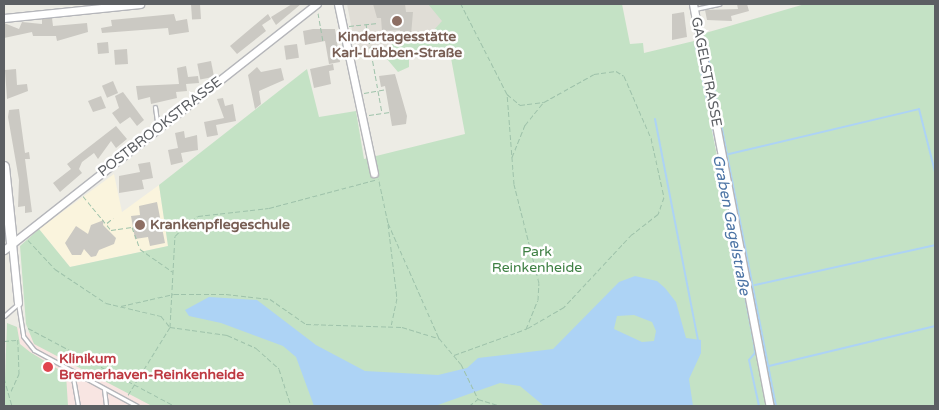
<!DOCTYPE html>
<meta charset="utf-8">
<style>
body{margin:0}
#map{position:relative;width:939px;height:410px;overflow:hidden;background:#edece5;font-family:"Varela Round",sans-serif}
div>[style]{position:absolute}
.commercial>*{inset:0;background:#faf4dd}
.education>*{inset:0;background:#e0ddd6}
.medical>*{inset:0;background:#f8e5e2}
.green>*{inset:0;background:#c4e2c5}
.water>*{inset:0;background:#add3f5}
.stream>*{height:2px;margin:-1px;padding:0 1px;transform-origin:1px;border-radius:1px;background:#add3f5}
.building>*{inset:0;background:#cbc9c3;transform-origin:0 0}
.path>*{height:1px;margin-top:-0.5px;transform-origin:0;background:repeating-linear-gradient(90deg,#9ec2aa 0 5px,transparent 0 7.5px)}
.roads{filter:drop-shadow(1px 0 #b5b6ba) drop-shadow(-1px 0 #b5b6ba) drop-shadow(0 1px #b5b6ba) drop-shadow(0 -1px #b5b6ba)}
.lane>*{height:3px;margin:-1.5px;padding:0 1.5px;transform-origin:1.5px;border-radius:1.5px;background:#fff}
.street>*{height:7px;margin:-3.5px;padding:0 3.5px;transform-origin:3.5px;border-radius:3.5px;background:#fff}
.secondary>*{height:10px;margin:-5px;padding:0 5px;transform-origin:5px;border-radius:5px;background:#fff}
.dots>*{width:14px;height:14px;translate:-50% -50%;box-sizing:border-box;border:2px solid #fff;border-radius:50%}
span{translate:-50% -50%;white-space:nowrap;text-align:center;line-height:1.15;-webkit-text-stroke:5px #fff;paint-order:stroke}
.education-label{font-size:14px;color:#785e54;font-weight:700}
.left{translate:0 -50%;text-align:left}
.street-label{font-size:14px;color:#5c5f63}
.park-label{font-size:14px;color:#3f8044}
.health-label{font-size:14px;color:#be3a42;font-weight:700}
.water-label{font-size:15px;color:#4c74a5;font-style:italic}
.frame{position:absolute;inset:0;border:5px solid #5c5f63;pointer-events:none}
</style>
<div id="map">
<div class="commercial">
<div style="clip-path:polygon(114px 174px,122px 212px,159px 185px,168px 246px,70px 267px,39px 229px)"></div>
</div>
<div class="education">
<div style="clip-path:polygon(347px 4px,440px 4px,447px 38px,356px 51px)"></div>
</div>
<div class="medical">
<div style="clip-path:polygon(7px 323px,17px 327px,166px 406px,4px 406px)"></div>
</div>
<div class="green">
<div style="clip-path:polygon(428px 4px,622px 4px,630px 44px,643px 43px,644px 53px,694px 41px,767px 406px,152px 406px,34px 344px,26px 324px,20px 246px,39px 229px,70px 267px,168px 246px,159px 185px,307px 69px,319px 117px,356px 111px,364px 159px,465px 134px,451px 58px,415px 55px,409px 58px,409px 67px,398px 72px,387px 59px,392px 44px,433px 31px,442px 21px)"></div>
<div style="clip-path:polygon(805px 4px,935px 4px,935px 406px,773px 406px,702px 34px)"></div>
<div style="clip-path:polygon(7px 323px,17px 327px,20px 344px,30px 352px,66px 374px,68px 406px,4px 406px)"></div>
</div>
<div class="water">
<div style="clip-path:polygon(evenodd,635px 276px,657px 281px,665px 288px,676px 302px,686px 338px,701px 340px,701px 353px,689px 379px,693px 406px,544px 406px,520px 386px,500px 383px,435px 406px,314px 406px,296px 357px,283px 346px,221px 323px,189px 316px,185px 310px,209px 297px,257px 300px,316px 345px,365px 371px,438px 375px,467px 368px,478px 358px,553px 349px,619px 282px,635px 276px,634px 315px,652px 322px,656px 331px,654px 341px,642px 342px,614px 329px,617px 316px,634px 315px)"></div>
</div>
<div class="stream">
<div style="left:705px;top:41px;width:372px;rotate:79deg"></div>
<div style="left:695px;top:42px;width:112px;rotate:78.2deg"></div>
<div style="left:655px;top:119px;width:225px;rotate:79deg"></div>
<div style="left:729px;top:154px;width:195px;rotate:-13.3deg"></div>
<div style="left:919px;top:109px;width:65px;rotate:75.7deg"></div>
<div style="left:722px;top:174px;width:173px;rotate:79.3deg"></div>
<div style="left:754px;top:344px;width:9px;rotate:84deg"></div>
<div style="left:755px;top:353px;width:9px;rotate:131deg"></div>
<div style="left:749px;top:360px;width:47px;rotate:77.7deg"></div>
<div style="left:755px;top:285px;width:184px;rotate:-12.5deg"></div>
<div style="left:769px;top:366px;width:171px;rotate:-13.5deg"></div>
<div style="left:932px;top:406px;width:3px"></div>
</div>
<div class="building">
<div style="left:200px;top:4px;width:15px;height:9px;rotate:86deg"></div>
<div style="clip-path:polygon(292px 4px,301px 4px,276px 25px,271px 17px)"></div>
<div style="clip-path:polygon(373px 4px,405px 4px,406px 12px,413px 12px,411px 35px,401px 38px,400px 30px,382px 31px,381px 18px,377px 18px)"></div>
<div style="clip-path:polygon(737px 4px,747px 4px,749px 11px,731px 16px,732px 21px,707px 20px,705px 10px,738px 9px)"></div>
<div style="clip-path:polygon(684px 12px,687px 37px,672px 40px,672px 14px)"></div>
<div style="clip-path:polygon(174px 14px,176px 21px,187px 19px,189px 32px,169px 35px,168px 28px,102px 33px,101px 28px,112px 26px,111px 20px)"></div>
<div style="clip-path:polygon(268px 14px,271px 19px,262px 25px,266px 31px,237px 54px,230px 46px)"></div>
<div style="clip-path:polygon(52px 18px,53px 26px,87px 23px,88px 32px,57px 41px,56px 36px,33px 36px,32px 32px,4px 38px,4px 23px,19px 29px,22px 22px,42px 24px,42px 19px)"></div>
<div style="clip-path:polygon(313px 29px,335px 29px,340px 62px,329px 64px,325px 41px,305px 45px,303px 31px)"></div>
<div style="left:108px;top:42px;width:11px;height:11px;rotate:85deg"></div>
<div style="left:297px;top:44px;width:14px;height:13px;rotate:82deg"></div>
<div style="left:127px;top:49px;width:15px;height:13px;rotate:86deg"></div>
<div style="left:211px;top:61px;width:16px;height:14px;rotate:79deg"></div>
<div style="clip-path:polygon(333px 64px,334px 70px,329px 71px,331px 84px,314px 88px,310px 69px)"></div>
<div style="clip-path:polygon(186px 66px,188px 77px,198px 76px,199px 83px,186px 84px,187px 91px,176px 92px,177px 98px,151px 104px,150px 97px,138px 100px,136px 86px,179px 84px,177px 68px)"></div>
<div style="clip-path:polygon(257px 67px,261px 72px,281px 68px,284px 80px,259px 91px,261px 104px,255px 109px,248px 75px)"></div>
<div style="clip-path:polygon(16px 69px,17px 85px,27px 84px,28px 91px,7px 99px,5px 70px)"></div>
<div style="clip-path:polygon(395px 74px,407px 116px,406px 124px,392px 126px,385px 86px,381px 87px,379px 76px)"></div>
<div style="left:113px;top:81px;width:13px;height:12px;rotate:67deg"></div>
<div style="clip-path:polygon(123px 92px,144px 120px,137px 126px,130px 117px,120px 124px,112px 113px,119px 108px,115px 96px)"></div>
<div style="clip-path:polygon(101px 96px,106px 108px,93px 112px,88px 101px)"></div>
<div style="clip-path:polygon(223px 98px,225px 106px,233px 104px,236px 121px,216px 125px,218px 135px,207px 137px,204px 122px,224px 118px,217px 99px)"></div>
<div style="clip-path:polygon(19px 109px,25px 153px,29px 152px,30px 159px,25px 159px,32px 212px,25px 213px,25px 206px,18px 207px,19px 180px,8px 117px,9px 110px)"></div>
<div style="clip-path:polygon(116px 126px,127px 139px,116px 148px,111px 141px,98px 159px,94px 153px,82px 162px,79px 169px,82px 173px,60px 192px,53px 183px,71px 169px,67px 164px)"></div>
<div style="clip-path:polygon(184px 131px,185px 138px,197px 135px,198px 150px,181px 153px,183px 162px,171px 165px,168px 150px,178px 148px,175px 133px)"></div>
<div style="clip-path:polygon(150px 162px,153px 178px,142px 180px,144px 189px,119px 193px,119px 176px,140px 172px,138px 164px)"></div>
<div style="clip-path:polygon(157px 202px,165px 243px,150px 246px,148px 237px,135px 239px,131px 216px,140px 215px,139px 206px)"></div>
<div style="clip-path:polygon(104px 220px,103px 225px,116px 238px,114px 244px,99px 250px,96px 256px,91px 257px,84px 249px,81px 255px,72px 255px,65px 243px,76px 226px,88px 234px,91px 225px)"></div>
</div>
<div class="path">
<div style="left:318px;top:13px;width:29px;rotate:80deg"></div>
<div style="left:366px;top:24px;width:90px;rotate:79.8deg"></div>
<div style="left:349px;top:26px;width:29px;rotate:-6deg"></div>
<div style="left:364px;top:93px;width:22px;rotate:-10deg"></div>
<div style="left:507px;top:94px;width:17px;rotate:40deg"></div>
<div style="left:520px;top:105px;width:24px;rotate:-7deg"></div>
<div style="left:544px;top:102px;width:57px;rotate:-29.2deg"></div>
<div style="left:594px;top:74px;width:22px;rotate:-8deg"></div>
<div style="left:616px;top:71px;width:9px;rotate:32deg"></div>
<div style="left:624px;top:76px;width:68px;rotate:66.5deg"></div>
<div style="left:651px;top:138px;width:60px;rotate:77.6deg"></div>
<div style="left:664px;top:197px;width:18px;rotate:109deg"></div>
<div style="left:658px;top:214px;width:33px;rotate:142deg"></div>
<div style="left:632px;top:234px;width:100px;rotate:133deg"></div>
<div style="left:564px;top:307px;width:44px;rotate:149.9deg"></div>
<div style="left:369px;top:115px;width:21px;rotate:-8deg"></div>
<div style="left:512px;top:157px;width:35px;rotate:-68deg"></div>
<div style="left:525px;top:125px;width:28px;rotate:-51deg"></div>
<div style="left:379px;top:181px;width:43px;rotate:77.9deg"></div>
<div style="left:388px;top:223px;width:126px;rotate:66.1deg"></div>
<div style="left:439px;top:338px;width:34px;rotate:50deg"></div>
<div style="left:461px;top:364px;width:39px;rotate:64deg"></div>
<div style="left:478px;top:399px;width:24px;rotate:17deg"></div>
<div style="left:83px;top:196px;width:44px;rotate:50.5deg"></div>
<div style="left:111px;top:230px;width:21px;rotate:-8deg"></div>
<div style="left:132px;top:227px;width:23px;rotate:70deg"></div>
<div style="left:140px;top:249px;width:40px;rotate:34.9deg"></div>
<div style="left:107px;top:223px;width:8px;rotate:-40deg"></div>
<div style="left:388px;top:224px;width:75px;rotate:83.1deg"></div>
<div style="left:397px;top:298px;width:29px;rotate:102deg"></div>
<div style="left:28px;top:240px;width:40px;rotate:47deg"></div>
<div style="left:55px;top:269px;width:61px;rotate:33.7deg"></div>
<div style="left:106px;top:303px;width:57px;rotate:13.3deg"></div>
<div style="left:161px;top:316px;width:14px;rotate:51deg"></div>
<div style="left:170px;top:327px;width:58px;rotate:8deg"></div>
<div style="left:227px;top:335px;width:32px;rotate:24deg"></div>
<div style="left:256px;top:348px;width:31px;rotate:42deg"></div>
<div style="left:279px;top:369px;width:39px;rotate:72deg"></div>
<div style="left:121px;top:306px;width:54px;rotate:-12.8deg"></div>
<div style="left:174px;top:294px;width:52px"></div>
<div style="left:226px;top:294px;width:44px;rotate:6.5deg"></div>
<div style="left:270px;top:299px;width:44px;rotate:34.8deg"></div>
<div style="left:306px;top:324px;width:96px;rotate:1.8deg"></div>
<div style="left:402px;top:327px;width:39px;rotate:17deg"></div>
<div style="left:28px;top:328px;width:166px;rotate:28deg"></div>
<div style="left:4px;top:341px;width:12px;rotate:-5deg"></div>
<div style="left:454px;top:355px;width:77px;rotate:-19.9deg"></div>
<div style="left:526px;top:329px;width:31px;rotate:-68deg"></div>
<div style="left:538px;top:300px;width:17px;rotate:-87deg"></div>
<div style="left:539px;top:283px;width:102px;rotate:-104.2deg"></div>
<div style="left:514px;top:184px;width:90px;rotate:-94.4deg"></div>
<div style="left:507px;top:94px;width:101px;rotate:-117.1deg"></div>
<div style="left:4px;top:378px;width:29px;rotate:74deg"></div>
<div style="left:11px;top:391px;width:19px;rotate:-65deg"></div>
<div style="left:19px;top:374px;width:35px;rotate:-92deg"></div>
<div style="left:128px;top:395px;width:80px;rotate:-58.3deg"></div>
<div style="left:170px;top:327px;width:91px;rotate:-86.9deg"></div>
<div style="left:175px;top:236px;width:14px;rotate:-45deg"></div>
<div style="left:185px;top:226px;width:16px;rotate:-38deg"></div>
<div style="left:198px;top:216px;width:71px;rotate:-6.4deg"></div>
<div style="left:269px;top:208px;width:113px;rotate:-14.9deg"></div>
<div style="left:469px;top:406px;width:11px;rotate:-38deg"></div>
</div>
<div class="roads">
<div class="lane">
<div style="left:695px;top:9px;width:25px;rotate:-12deg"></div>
<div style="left:155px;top:107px;width:21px;rotate:82deg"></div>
<div style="left:18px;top:303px;width:33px;rotate:81deg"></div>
<div style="left:23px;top:336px;width:18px;rotate:52deg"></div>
<div style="left:34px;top:350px;width:117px;rotate:28.5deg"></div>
<div style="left:4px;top:316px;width:18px;rotate:-41deg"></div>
<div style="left:72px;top:372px;width:35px;rotate:80deg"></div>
<div style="left:104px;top:389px;width:17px;rotate:83deg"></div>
</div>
<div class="street">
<div style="left:338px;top:4px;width:173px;rotate:78deg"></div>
<div style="left:693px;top:4px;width:409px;rotate:79.2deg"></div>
<div style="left:4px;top:18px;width:137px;rotate:-5.9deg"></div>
<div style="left:12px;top:243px;width:60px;rotate:84.3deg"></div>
<div style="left:4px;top:250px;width:398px;rotate:-38.2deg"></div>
</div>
<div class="secondary">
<div style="left:4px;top:167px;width:76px;rotate:84deg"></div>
</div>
</div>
<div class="dots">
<div style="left:397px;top:21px;background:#8d6e63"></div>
<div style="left:140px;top:225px;background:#8d6e63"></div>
<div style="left:48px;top:367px;background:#e0444e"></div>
</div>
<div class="education-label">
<span style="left:397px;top:45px">Kindertagesstätte<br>Karl-Lübben-Straße</span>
<span class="left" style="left:150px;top:225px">Krankenpflegeschule</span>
</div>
<div class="street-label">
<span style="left:706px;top:72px;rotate:79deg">GAGELSTRASSE</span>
<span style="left:160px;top:127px;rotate:-38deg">POSTBROOKSTRASSE</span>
</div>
<div class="park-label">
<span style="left:537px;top:260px">Park<br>Reinkenheide</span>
</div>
<div class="health-label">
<span class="left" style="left:59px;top:367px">Klinikum<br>Bremerhaven-Reinkenheide</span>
</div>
<div class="water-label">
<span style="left:731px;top:225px;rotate:79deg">Graben Gagelstraße</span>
</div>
<div class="frame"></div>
</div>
